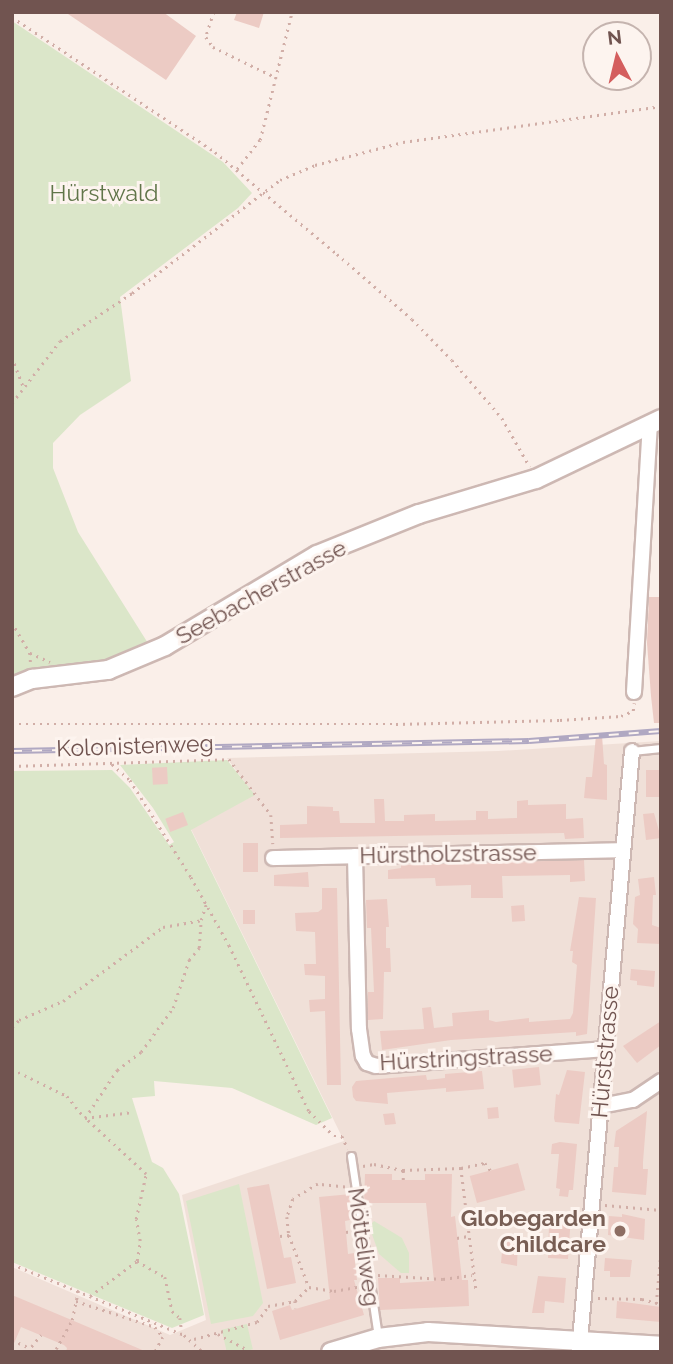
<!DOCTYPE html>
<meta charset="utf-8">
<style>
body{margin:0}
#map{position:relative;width:673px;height:1364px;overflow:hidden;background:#faefe9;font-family:Raleway,sans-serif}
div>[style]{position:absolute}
.residential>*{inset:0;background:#f0e0d8}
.green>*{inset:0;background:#dbe6c9;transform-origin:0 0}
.building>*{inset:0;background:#eccbc4;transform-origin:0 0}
.path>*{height:2.5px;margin-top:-1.25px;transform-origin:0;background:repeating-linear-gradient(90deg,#d1aea7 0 2px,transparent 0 7px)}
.roads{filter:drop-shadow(2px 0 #cdb8b3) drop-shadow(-2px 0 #cdb8b3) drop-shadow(0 2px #cdb8b3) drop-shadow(0 -2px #cdb8b3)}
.service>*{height:7px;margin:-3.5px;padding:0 3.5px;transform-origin:3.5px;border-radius:3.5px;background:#fff}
.minor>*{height:14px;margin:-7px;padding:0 7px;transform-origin:7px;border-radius:7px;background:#fff}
.tertiary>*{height:18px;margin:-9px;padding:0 9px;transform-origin:9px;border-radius:9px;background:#fff}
.rail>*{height:6px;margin-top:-3px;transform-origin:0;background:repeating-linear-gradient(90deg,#fdf4ef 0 10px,#b0a8c2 0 20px);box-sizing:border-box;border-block:2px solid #b0a8c2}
.dots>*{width:19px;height:19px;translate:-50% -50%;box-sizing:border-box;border:4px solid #fdf4ef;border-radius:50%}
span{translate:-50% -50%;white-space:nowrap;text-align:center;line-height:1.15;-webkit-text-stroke:6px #fdf4ef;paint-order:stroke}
.park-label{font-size:23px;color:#607549}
.street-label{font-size:23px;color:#715450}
.education-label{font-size:23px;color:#785e54;font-weight:700}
.right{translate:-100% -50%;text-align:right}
.frame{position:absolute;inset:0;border:14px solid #715450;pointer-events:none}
.north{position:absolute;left:582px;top:21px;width:70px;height:70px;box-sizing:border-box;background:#fdf4ef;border:2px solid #c5b4af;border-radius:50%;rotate:353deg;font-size:19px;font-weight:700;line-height:28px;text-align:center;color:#715450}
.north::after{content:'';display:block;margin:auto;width:24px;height:32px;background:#d45e5e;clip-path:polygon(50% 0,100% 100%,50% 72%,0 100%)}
</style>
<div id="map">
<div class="residential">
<div style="clip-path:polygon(661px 741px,661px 1352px,12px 1352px,12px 1267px,170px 1335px,206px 1320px,182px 1195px,344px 1141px,191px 829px,254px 795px,227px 758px,498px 751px)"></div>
</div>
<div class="green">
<div style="clip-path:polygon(12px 21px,223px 162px,252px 193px,238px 208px,120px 297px,131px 381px,80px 415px,53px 443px,53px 468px,78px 532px,151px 648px,104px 666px,12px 681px)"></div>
<div style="clip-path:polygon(227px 760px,255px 795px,191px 830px,332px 1118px,316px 1125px,232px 1088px,154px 1081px,155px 1096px,132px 1098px,152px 1162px,163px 1168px,179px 1194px,204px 1315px,172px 1328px,12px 1262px,12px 771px,112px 770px,130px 788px,169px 845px,174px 842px,153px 808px,120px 765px)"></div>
<div style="clip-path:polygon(239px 1184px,263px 1303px,253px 1316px,211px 1324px,186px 1201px)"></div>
<div style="clip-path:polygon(374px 1221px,402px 1238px,409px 1253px,409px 1273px,401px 1273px,379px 1254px,369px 1226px)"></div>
<div style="left:247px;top:1324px;width:26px;height:26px;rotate:77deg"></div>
</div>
<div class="building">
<div style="clip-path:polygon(65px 12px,163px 12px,196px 36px,166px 80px)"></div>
<div style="clip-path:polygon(237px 12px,264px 12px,259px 28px,234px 20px)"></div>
<div style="clip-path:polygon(649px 597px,661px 597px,661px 723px,654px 723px,651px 696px,647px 643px)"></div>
<div style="clip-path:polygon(596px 735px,602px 735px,604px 764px,607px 765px,607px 800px,584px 798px,586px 777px,592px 777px)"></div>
<div style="left:167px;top:767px;width:17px;height:15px;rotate:87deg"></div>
<div style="left:661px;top:770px;width:27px;height:15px;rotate:90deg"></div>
<div style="clip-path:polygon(374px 799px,384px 799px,385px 821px,404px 821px,404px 815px,435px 814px,435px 821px,476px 820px,476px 811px,488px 811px,488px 819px,517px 818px,517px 801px,528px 800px,528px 805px,566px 804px,566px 819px,583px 818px,584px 838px,565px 839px,564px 833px,280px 838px,280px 825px,307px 824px,307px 806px,333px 807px,333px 811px,339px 811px,340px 823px,375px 823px)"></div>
<div style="left:183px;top:812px;width:14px;height:19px;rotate:69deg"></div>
<div style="clip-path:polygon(654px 813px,661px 838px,646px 840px,643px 814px)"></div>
<div style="left:243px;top:843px;width:15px;height:29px"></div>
<div style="clip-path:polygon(584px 860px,585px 881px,570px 882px,570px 875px,502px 876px,503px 898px,471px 898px,471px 885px,436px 886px,435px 878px,388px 879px,388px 870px,401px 868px,401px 865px)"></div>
<div style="clip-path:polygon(308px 872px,309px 887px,274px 886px,274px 875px)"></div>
<div style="clip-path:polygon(654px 877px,656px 895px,653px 895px,652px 925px,661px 928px,661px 944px,637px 943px,638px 929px,633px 924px,635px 897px,640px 895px,638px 879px)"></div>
<div style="clip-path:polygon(322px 888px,337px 888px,341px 1085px,327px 1085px,325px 1011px,310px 1012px,309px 1000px,325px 999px,325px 976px,305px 975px,304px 964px,316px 964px,315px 932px,296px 931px,295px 913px,318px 912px,322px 909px)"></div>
<div style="clip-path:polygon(579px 897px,596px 898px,587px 1034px,576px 1036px,576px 1032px,451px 1040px,382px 1050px,380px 1031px,424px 1029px,422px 1008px,431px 1007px,434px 1028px,453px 1026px,452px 1013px,489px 1010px,489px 1020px,496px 1022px,529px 1018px,529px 1022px,570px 1019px,573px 1013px,577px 965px,572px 962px,573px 951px,570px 951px)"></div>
<div style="clip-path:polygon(387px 899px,389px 927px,386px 927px,386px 948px,390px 948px,391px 972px,384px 972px,383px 1019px,368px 1020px,368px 992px,374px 992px,371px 928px,367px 928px,366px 900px)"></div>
<div style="left:524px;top:905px;width:16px;height:13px;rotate:86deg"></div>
<div style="left:243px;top:910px;width:12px;height:14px"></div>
<div style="clip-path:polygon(631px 969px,655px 971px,654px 987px,637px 985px,637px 981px,630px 980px)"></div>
<div style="clip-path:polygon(661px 1021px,661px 1045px,637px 1063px,623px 1046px)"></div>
<div style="left:539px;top:1067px;width:18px;height:27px;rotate:84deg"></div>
<div style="clip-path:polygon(567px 1070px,585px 1072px,579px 1124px,555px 1122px,554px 1118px,556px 1094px,559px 1095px)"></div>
<div style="clip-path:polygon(482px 1071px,484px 1089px,446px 1092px,446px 1088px,387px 1093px,388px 1104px,356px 1101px,353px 1097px,352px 1087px,356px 1081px,426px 1075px,427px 1080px,445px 1078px,445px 1074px)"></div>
<div style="left:498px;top:1107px;width:11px;height:11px;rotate:85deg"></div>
<div style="clip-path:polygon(647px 1111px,643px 1162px,643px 1169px,648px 1169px,646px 1195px,612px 1192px,614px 1167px,618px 1167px,619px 1147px,614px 1147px,616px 1131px)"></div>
<div style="clip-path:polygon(394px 1113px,396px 1124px,385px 1125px,383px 1114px)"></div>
<div style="clip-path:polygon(560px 1142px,577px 1144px,573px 1190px,569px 1190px,568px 1197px,559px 1196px,560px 1189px,556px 1188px,559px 1154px,551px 1154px,552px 1144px)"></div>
<div style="left:518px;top:1163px;width:28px;height:50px;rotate:75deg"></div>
<div style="clip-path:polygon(365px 1174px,392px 1174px,392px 1180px,425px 1180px,425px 1174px,452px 1174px,451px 1217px,455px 1216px,462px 1280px,468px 1280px,469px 1306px,380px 1310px,378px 1278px,400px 1278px,400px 1283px,434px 1281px,426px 1203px,364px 1203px)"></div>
<div style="clip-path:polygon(269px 1184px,284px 1258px,291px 1257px,296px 1283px,267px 1289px,247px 1188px)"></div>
<div style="clip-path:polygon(351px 1194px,350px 1220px,345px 1221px,348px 1254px,354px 1253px,357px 1280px,354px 1280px,364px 1315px,280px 1340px,272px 1311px,290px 1305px,292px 1310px,330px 1299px,319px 1197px)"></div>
<div style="clip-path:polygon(541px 1214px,571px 1216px,568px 1259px,548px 1258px,549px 1225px,540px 1224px)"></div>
<div style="clip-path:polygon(622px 1214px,645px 1219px,644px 1240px,608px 1235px,609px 1216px,622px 1217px)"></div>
<div style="clip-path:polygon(503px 1240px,518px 1241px,517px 1266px,501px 1263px)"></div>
<div style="clip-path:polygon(605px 1258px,632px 1260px,630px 1277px,610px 1277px,610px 1271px,604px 1271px)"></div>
<div style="clip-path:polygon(538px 1276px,566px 1278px,564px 1303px,545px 1301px,544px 1313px,532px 1313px)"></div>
<div style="clip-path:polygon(12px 1295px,74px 1321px,147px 1352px,66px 1352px,67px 1348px,64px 1345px,21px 1327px,12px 1348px)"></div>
<div style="clip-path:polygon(617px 1301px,661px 1307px,661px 1322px,616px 1318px)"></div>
</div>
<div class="path">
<div style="left:214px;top:12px;width:26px;rotate:108deg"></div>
<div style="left:206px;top:37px;width:12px;rotate:55deg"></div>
<div style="left:213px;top:47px;width:71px;rotate:25.8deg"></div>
<div style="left:12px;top:17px;width:244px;rotate:33.6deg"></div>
<div style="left:215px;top:152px;width:159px;rotate:39.9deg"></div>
<div style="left:337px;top:254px;width:99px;rotate:40.9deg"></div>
<div style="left:412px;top:319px;width:57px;rotate:45.7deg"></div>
<div style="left:452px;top:360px;width:77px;rotate:49.2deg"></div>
<div style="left:502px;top:418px;width:56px;rotate:60.3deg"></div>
<div style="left:237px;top:169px;width:37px;rotate:-52deg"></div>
<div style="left:260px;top:140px;width:132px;rotate:-76deg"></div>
<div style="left:12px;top:357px;width:31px;rotate:69deg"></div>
<div style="left:12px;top:403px;width:78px;rotate:-52.3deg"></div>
<div style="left:60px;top:341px;width:87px;rotate:-33.7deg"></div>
<div style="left:132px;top:293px;width:186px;rotate:-37.4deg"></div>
<div style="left:280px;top:180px;width:38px;rotate:-23deg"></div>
<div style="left:315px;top:165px;width:91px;rotate:-14.6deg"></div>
<div style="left:403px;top:142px;width:260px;rotate:-7.9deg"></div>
<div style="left:12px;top:622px;width:36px;rotate:60deg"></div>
<div style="left:30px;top:653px;width:13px;rotate:86deg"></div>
<div style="left:30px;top:653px;width:22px;rotate:24deg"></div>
<div style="left:12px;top:724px;width:384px"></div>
<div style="left:396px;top:724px;width:164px;rotate:-1.4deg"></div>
<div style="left:560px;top:720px;width:61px;rotate:-3.8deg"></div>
<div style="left:621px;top:716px;width:13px;rotate:-23deg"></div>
<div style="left:633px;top:711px;width:8px;rotate:-83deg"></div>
<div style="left:112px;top:764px;width:24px;rotate:42deg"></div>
<div style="left:130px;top:780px;width:115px;rotate:57.8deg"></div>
<div style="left:191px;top:877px;width:78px;rotate:60.8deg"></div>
<div style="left:229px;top:945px;width:184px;rotate:64.3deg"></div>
<div style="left:309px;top:1111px;width:35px;rotate:45deg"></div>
<div style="left:334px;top:1136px;width:8px"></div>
<div style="left:342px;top:1136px;width:14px;rotate:65deg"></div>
<div style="left:12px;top:766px;width:217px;rotate:-1.8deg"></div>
<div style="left:229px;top:759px;width:70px;rotate:53.1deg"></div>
<div style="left:271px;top:815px;width:29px;rotate:86deg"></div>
<div style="left:12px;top:1027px;width:10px;rotate:-45deg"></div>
<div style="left:19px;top:1020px;width:48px;rotate:-23.4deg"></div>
<div style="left:63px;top:1001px;width:124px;rotate:-36.5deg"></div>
<div style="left:163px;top:927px;width:39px;rotate:-10deg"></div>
<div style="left:12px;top:1069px;width:61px;rotate:26.1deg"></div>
<div style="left:67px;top:1096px;width:28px;rotate:51deg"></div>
<div style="left:85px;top:1118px;width:48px;rotate:-7.1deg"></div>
<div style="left:363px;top:1166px;width:11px;rotate:-10deg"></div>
<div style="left:374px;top:1164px;width:30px;rotate:12deg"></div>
<div style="left:403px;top:1170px;width:58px;rotate:-2deg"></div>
<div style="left:461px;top:1168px;width:25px;rotate:-12deg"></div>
<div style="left:485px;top:1163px;width:10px;rotate:53deg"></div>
<div style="left:461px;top:1168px;width:122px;rotate:82.9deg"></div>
<div style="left:403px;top:1180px;width:10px;rotate:-90deg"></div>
<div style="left:345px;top:1187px;width:27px;rotate:-174deg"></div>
<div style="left:318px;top:1184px;width:29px;rotate:149deg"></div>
<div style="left:293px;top:1199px;width:19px;rotate:108deg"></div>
<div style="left:287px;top:1217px;width:18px;rotate:84deg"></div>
<div style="left:289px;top:1235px;width:56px;rotate:69deg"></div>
<div style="left:309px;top:1287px;width:25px;rotate:9deg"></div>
<div style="left:334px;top:1291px;width:28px;rotate:-10deg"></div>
<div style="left:605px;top:1205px;width:56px;rotate:5.1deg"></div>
<div style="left:346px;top:1232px;width:7px;rotate:-8deg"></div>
<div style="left:280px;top:1236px;width:9px;rotate:-6deg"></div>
<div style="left:457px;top:1238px;width:11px;rotate:-10deg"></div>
<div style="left:137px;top:1261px;width:32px;rotate:30deg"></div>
<div style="left:165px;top:1277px;width:35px;rotate:78deg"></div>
<div style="left:172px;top:1311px;width:11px;rotate:41deg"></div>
<div style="left:180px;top:1318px;width:14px;rotate:82deg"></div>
<div style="left:12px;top:1264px;width:186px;rotate:22.4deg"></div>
<div style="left:184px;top:1335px;width:25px;rotate:42deg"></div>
<div style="left:378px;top:1275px;width:65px;rotate:3.5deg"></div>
<div style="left:443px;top:1279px;width:29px;rotate:-8deg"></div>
<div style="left:90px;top:1296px;width:59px;rotate:-36.7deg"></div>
<div style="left:137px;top:1261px;width:20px;rotate:-81deg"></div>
<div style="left:140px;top:1241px;width:22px;rotate:-100deg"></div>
<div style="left:136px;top:1219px;width:46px;rotate:-77.5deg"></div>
<div style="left:146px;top:1174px;width:83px;rotate:-137.4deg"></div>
<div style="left:85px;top:1118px;width:58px;rotate:-56.3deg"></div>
<div style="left:117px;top:1070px;width:30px;rotate:-37deg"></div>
<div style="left:141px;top:1052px;width:54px;rotate:-54deg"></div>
<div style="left:173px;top:1008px;width:51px;rotate:-71.6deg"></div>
<div style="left:189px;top:960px;width:16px;rotate:-50deg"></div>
<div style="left:199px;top:948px;width:28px;rotate:-86deg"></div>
<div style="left:201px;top:920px;width:16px;rotate:-72deg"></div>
<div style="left:598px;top:1298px;width:44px;rotate:1.3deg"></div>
<div style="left:642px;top:1299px;width:20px;rotate:15deg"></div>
<div style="left:76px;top:1301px;width:83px;rotate:18.2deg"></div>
<div style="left:155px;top:1327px;width:13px;rotate:51deg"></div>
<div style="left:163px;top:1337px;width:17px;rotate:118deg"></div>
<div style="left:295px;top:1301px;width:7px;rotate:82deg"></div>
<div style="left:656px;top:1304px;width:55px;rotate:-84.8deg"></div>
<div style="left:218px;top:1334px;width:38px;rotate:28deg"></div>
<div style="left:194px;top:1339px;width:65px;rotate:-15.1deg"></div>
<div style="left:257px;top:1322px;width:19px;rotate:-55deg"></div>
<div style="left:268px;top:1306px;width:27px;rotate:-10deg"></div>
<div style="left:295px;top:1301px;width:20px;rotate:-45deg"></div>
<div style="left:12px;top:1340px;width:20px;rotate:24deg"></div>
<div style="left:27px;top:1352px;width:22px;rotate:-51deg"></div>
<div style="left:58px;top:1352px;width:4px;rotate:-124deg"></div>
<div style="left:56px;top:1349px;width:33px;rotate:-61deg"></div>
<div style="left:72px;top:1320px;width:30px;rotate:-78deg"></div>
<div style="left:275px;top:1352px;width:9px"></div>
</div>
<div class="roads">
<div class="service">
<div style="left:632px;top:751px;width:29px;rotate:-6deg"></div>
<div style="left:351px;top:1156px;width:183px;rotate:81.5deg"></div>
</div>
<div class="minor">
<div style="left:634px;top:692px;width:267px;rotate:-86.6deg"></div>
<div style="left:355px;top:856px;width:173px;rotate:88.7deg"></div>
<div style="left:359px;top:1029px;width:27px;rotate:82deg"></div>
<div style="left:363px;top:1056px;width:8px;rotate:60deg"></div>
<div style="left:367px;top:1063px;width:9px;rotate:18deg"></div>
<div style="left:376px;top:1066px;width:231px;rotate:-4.2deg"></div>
<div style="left:273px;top:858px;width:349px;rotate:-1.3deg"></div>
<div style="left:601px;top:1106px;width:33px;rotate:-11deg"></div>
<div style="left:633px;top:1100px;width:34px;rotate:-34deg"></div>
<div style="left:579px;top:1352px;width:603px;rotate:-84.96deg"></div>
</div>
<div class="tertiary">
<div style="left:12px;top:687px;width:22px;rotate:-22deg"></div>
<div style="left:32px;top:679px;width:77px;rotate:-6.8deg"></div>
<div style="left:108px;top:670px;width:62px;rotate:-22.8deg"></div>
<div style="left:165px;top:646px;width:177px;rotate:-30.9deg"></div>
<div style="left:317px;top:555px;width:110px;rotate:-21.9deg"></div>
<div style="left:419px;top:514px;width:122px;rotate:-16.7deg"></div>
<div style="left:536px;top:479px;width:139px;rotate:-25.6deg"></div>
<div style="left:331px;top:1352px;width:49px;rotate:-16.6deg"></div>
<div style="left:378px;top:1338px;width:50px;rotate:-6.8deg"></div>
<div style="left:428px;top:1332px;width:233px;rotate:3.4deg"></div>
</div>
</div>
<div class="rail">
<div style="left:12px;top:751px;width:517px;rotate:-1.11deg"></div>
<div style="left:529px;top:741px;width:132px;rotate:-4.3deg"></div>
</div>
<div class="dots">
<div style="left:620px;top:1231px;background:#8d6e63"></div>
</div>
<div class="park-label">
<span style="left:104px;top:193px">Hürstwald</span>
</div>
<div class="street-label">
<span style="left:261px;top:592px;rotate:-29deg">Seebacherstrasse</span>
<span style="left:135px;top:746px;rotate:-2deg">Kolonistenweg</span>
<span style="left:448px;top:854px;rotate:-1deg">Hürstholzstrasse</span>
<span style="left:605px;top:1052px;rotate:-85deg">Hürststrasse</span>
<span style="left:466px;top:1058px;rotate:-3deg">Hürstringstrasse</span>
<span style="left:364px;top:1247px;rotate:82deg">Mötteliweg</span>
</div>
<div class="education-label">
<span class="right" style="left:606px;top:1231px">Globegarden<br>Childcare</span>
</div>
<div class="frame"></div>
<div class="north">N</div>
</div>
